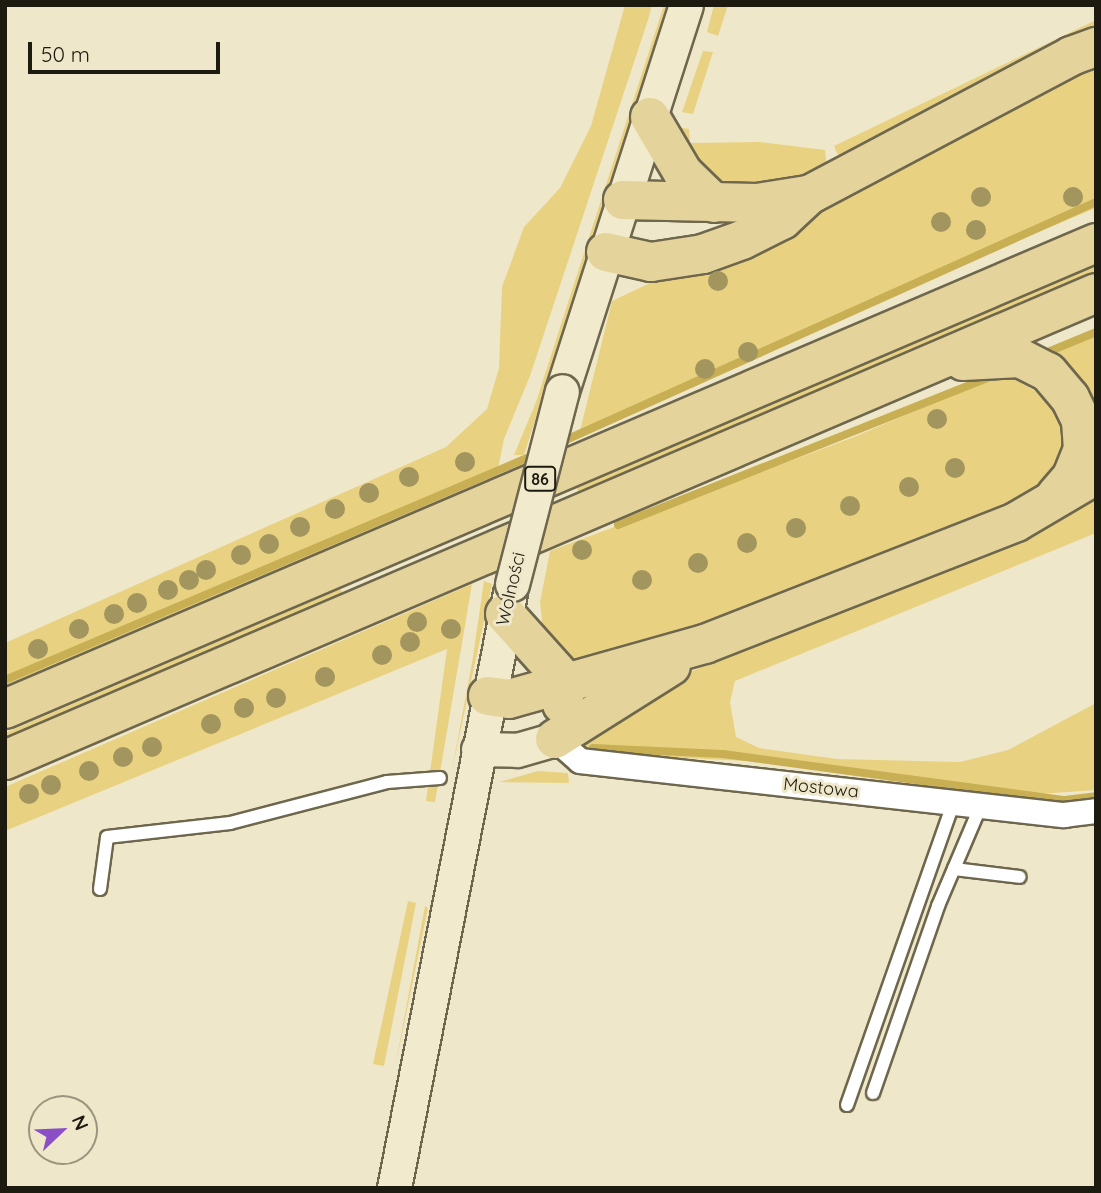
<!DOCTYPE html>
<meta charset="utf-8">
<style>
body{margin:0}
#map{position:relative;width:1101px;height:1193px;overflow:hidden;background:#efe7c9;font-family:Quicksand,sans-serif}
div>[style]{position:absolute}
.green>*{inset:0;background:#e8d282}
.stream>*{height:8px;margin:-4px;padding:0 4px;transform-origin:4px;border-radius:4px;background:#c9af53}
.roads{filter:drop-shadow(2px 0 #6e674d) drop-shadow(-2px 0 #6e674d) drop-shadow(0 2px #6e674d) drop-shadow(0 -2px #6e674d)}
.lane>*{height:12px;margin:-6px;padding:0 6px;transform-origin:6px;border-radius:6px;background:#fff}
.street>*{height:24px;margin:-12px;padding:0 12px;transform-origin:12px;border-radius:12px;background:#fff}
.secondary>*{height:33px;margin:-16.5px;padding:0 16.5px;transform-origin:16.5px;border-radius:16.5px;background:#f2eacd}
.primary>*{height:38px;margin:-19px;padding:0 19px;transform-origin:19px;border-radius:19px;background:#e4d49b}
.bridges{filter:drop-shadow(2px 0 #6e674d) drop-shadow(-2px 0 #6e674d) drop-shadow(0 2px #6e674d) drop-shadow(0 -2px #6e674d)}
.secondary-bridge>*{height:33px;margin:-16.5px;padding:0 16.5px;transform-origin:16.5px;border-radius:16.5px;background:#f2eacd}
.trees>*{width:20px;height:20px;margin:-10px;border-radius:50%;background:#a2955e}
span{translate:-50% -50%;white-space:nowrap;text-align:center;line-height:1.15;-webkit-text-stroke:6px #efe7c9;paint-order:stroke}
.shield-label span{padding:2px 5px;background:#efe7c9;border:2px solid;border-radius:5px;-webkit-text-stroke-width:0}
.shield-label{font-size:16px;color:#1d1a0f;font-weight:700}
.street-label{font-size:18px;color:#1d1a0f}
.frame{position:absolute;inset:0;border:7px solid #1d1a0f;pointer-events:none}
.north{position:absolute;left:28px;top:1095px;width:70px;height:70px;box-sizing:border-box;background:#efe7c9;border:2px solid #9b957f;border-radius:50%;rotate:67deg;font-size:19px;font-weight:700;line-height:28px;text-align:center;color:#1d1a0f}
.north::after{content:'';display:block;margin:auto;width:24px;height:32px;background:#8a4fc6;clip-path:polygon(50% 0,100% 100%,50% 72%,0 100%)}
.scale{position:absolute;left:28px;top:42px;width:192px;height:32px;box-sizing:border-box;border:4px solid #1d1a0f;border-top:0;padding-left:9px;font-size:21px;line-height:24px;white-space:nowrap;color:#1d1a0f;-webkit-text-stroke:5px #efe7c9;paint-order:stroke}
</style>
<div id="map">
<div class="green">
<div style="clip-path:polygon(625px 5px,652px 5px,648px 20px,530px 376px,504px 439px,495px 483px,5px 690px,5px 643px,446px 447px,487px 409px,499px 368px,502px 287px,524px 227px,560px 188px,591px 126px)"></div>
<div style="clip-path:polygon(664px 5px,668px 5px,524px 455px,514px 455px,536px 402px)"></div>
<div style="clip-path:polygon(714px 5px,728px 5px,718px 36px,707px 32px)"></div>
<div style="clip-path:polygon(1096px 20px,1096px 34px,841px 158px,837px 153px,834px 146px)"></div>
<div style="clip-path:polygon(703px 51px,713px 52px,693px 114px,682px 112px)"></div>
<div style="clip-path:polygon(1096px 61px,1096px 208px,822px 322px,578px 439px,612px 301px,865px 181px)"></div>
<div style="clip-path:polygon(677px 127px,689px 129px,690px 143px,760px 142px,825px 150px,827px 168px,767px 191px,708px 183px)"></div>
<div style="clip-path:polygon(1096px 261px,1096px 278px,578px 496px,577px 483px)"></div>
<div style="clip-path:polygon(1096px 332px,1096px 406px,1078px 374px,1048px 352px)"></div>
<div style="clip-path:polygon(1013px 378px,1047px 398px,1059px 413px,1065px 437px,1063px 454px,1036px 498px,627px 653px,598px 661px,573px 660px,556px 652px,544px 639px,540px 602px,550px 551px,854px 437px,990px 379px)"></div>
<div style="clip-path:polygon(1096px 496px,1096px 533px,735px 681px,730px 702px,736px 737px,759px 748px,837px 759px,960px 762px,1008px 750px,1096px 703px,1096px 790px,1039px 794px,749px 761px,599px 754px,580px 750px,575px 743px,641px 697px,740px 647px)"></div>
<div style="clip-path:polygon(484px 581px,492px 584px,452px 770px,472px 663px)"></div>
<div style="clip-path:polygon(472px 584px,435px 802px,426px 801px,447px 649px,5px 831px,5px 787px)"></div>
<div style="clip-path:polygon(340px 589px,347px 597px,5px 742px,5px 733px)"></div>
<div style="clip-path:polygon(538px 771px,568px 773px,569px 783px,499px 782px)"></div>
<div style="clip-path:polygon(408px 901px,416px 903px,384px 1066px,373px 1064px)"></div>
<div style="clip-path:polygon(425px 906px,428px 908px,395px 1068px)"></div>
</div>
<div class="stream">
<div style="left:1043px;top:354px;width:57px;rotate:-22.5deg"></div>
<div style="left:559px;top:443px;width:589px;rotate:-24.17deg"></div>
<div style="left:618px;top:525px;width:403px;rotate:-21.7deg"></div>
<div style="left:5px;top:680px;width:575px;rotate:-23.04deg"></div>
<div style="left:593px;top:748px;width:130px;rotate:2.6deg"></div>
<div style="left:723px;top:754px;width:345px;rotate:7.7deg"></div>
<div style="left:1065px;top:800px;width:31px;rotate:-7deg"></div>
</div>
<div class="roads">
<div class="lane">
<div style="left:954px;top:869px;width:66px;rotate:6.9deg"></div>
<div style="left:100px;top:889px;width:52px;rotate:-82.3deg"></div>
<div style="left:107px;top:837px;width:124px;rotate:-6.5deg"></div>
<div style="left:230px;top:823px;width:162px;rotate:-14.6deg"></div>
<div style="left:387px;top:782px;width:53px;rotate:-4.3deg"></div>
<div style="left:873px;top:1093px;width:198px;rotate:-70.8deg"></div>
<div style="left:938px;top:906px;width:110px;rotate:-66.9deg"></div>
<div style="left:847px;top:1105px;width:321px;rotate:-70.6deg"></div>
</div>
<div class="street">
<div style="left:555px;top:739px;width:33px;rotate:41deg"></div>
<div style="left:580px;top:761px;width:487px;rotate:6.4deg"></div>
<div style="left:1064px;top:815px;width:32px;rotate:-7deg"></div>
</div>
<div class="secondary">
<div style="left:562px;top:391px;width:405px;rotate:-72.2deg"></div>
<div style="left:478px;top:749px;width:39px;rotate:1deg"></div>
<div style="left:517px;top:750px;width:40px;rotate:-16deg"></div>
<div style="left:394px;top:1188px;width:606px;rotate:-78.97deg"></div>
</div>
<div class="primary">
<div style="left:650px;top:117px;width:65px;rotate:59.5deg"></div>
<div style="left:683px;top:173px;width:43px;rotate:44.1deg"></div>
<div style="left:623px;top:200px;width:134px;rotate:1.3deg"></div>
<div style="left:757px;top:203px;width:51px;rotate:-9.1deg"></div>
<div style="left:606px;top:252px;width:46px;rotate:12.5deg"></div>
<div style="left:651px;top:262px;width:53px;rotate:-8.7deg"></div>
<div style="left:703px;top:254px;width:41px;rotate:-19.7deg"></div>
<div style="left:742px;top:240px;width:45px;rotate:-26.6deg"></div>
<div style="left:782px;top:220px;width:37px;rotate:-43deg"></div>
<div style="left:809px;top:195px;width:297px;rotate:-27.9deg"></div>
<div style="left:1071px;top:56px;width:27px;rotate:-20deg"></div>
<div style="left:963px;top:361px;width:57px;rotate:-3deg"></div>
<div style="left:1020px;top:358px;width:31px;rotate:27deg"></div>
<div style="left:1048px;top:372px;width:34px;rotate:50deg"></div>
<div style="left:1070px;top:398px;width:25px;rotate:64deg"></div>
<div style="left:1081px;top:421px;width:28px;rotate:86deg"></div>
<div style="left:1083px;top:449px;width:31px;rotate:112deg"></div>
<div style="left:1071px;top:478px;width:23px;rotate:131deg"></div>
<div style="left:505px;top:614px;width:93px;rotate:48.1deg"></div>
<div style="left:567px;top:683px;width:22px;rotate:103deg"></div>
<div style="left:488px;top:696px;width:21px;rotate:8deg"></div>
<div style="left:509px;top:699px;width:204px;rotate:-15.7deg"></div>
<div style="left:705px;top:644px;width:334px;rotate:-21.4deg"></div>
<div style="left:1016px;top:522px;width:93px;rotate:-30.4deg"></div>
<div style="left:5px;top:709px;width:1186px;rotate:-23.13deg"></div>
<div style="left:555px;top:739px;width:137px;rotate:-32.2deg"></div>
<div style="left:5px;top:760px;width:1187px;rotate:-23.17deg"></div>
</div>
</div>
<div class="bridges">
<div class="secondary-bridge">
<div style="left:512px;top:584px;width:199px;rotate:-75.5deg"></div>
</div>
</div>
<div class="trees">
<div style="left:981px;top:197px"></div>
<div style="left:1073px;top:197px"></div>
<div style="left:941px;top:222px"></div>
<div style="left:976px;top:230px"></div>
<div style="left:718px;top:281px"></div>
<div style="left:748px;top:352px"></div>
<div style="left:705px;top:369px"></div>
<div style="left:937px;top:419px"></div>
<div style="left:465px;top:462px"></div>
<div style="left:955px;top:468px"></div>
<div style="left:409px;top:477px"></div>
<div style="left:909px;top:487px"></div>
<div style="left:369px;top:493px"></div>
<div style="left:850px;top:506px"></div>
<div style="left:335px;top:509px"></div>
<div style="left:300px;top:527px"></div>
<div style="left:796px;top:528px"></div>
<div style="left:747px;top:543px"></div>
<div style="left:269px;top:544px"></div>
<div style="left:582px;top:550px"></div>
<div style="left:241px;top:555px"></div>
<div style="left:698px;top:563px"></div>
<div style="left:206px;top:570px"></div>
<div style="left:189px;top:580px"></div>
<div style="left:642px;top:580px"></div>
<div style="left:168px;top:590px"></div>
<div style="left:137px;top:603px"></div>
<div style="left:114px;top:614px"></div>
<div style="left:417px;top:622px"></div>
<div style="left:79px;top:629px"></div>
<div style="left:451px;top:629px"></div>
<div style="left:410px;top:642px"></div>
<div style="left:38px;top:649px"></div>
<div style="left:382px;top:655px"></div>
<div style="left:325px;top:677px"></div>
<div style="left:276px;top:698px"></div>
<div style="left:244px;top:708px"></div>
<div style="left:211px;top:724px"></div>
<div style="left:152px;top:747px"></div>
<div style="left:123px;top:757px"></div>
<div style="left:89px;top:771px"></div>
<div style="left:51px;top:785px"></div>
<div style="left:29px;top:794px"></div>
</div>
<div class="shield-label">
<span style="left:540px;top:479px">86</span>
</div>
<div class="street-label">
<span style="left:511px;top:589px;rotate:-77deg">Wolności</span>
<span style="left:821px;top:788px;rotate:6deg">Mostowa</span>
</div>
<div class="frame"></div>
<div class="north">N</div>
<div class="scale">50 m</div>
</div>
